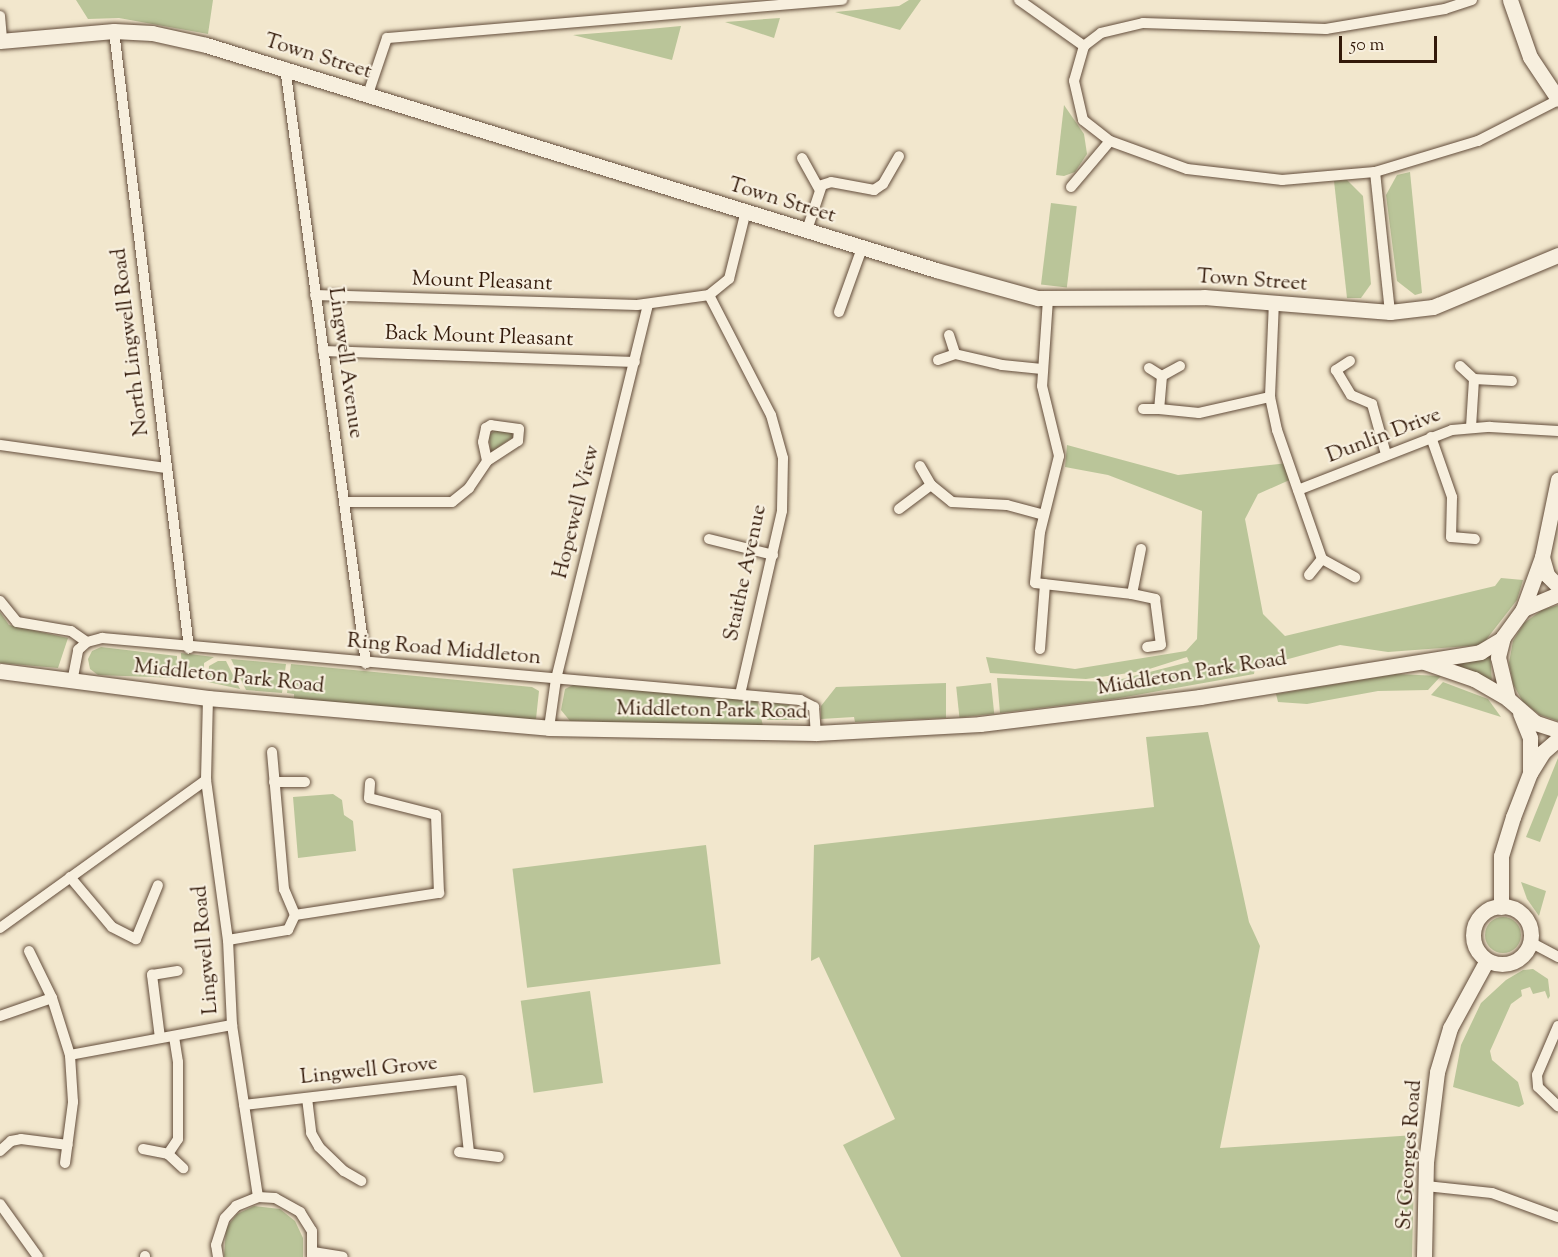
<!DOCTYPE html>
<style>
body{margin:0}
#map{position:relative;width:1558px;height:1257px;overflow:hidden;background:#f2e7cd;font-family:"Sorts Mill Goudy",serif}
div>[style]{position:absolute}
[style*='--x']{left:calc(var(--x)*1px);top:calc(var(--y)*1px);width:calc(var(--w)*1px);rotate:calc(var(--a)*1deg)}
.green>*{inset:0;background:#bac599;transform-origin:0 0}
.round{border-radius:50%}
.roads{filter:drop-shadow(0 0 2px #634d3b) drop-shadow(0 0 2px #634d3b)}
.street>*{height:10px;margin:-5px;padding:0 5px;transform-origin:5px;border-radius:5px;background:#f7efde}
.secondary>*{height:15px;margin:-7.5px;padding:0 7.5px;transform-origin:7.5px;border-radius:7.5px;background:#f7efde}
.secondary>.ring{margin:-7.5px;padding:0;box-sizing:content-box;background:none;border:15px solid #f7efde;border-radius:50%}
span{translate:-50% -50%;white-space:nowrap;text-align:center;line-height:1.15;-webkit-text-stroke:4.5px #f7efde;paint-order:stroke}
.street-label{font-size:21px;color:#331a0a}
.scale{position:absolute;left:1339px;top:36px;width:98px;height:27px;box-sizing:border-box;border:3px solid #331a0a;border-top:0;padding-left:8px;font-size:18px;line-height:21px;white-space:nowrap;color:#331a0a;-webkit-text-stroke:4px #f7efde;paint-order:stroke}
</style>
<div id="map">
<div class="green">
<i style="clip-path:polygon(76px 0,213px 0,208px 34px,119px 18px,88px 19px)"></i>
<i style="clip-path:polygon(909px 0,921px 0,900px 30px,835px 12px,899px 6px)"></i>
<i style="clip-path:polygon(780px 18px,774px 38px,725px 22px)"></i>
<i style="clip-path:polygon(681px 26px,672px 60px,573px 35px,649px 29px)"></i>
<i style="clip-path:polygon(1064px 105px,1084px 134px,1087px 154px,1075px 172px,1064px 176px,1056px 175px)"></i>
<i style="clip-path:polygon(1410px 172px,1422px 293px,1415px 295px,1397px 281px,1386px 195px,1397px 175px)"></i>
<i style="clip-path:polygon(1347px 180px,1363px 196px,1371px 284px,1361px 298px,1347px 298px,1334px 181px)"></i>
<i style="left:1051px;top:203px;width:26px;height:82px;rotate:7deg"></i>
<i style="clip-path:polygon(496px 430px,511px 432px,513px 437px,491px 452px,489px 435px)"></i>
<i style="clip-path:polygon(1067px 445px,1178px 475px,1288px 463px,1294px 478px,1258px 494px,1245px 519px,1263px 614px,1285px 636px,1495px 586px,1501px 578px,1523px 580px,1517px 600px,1482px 645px,1388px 652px,1340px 645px,1255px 668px,1254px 674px,1114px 699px,1000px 713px,997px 678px,1110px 682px,1189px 662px,1187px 657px,1143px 671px,1086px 679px,990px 673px,986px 657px,1075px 669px,1186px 651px,1197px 639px,1202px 511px,1108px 475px,1065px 467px)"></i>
<i style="clip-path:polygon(1558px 605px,1558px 721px,1540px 715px,1523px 702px,1513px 684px,1509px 663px,1513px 641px,1524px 623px,1542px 610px)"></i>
<i style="clip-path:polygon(0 612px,9px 625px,68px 638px,58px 668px,0 663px)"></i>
<i style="clip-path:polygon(101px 647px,177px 656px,177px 678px,98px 675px,90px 669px,88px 659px,92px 651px)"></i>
<i style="clip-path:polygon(1490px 652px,1492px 682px,1444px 660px)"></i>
<i style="clip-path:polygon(181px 653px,214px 657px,204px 663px,204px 677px,182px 678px)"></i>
<i style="clip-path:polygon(231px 659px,286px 664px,282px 693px,246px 690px)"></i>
<i style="clip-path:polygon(218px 661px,226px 661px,240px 689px,208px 682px,209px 666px)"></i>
<i style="clip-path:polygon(291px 664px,532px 687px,539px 691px,536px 719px,530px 721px,294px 700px,294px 694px,287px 693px)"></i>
<i style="clip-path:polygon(1396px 674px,1441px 676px,1428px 690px,1378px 691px,1307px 704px,1278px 702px,1276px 694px)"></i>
<i style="clip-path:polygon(1443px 682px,1488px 699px,1501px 717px,1431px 695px)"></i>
<i style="clip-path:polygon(946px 683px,946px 718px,855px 722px,854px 717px,821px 719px,821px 706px,836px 687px)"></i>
<i style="left:991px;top:683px;width:31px;height:35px;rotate:84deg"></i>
<i style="clip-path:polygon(573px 685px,757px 700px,763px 726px,570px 721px,561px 710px,565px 689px)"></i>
<i style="clip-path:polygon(762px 701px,789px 705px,799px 720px,767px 720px)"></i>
<i style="clip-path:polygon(1208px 732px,1249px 922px,1260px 946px,1220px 1148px,1415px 1135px,1412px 1257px,901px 1257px,843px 1145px,895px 1119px,819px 957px,811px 961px,814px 845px,1154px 807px,1146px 737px)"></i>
<i style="clip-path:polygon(1558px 758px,1558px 795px,1540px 842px,1526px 837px)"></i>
<i style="clip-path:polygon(333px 794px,342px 800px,344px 815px,353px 821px,356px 851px,298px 858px,293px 797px)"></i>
<i style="left:706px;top:845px;width:120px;height:195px;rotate:83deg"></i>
<i style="clip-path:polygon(1521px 882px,1546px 891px,1539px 916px,1527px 899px)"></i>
<i class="round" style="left:1485px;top:917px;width:36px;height:36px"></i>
<i style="clip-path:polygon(1533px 969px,1548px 979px,1550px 996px,1548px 999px,1545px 991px,1533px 994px,1530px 987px,1521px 990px,1522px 996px,1511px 1004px,1490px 1051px,1492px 1060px,1518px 1082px,1524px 1104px,1519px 1107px,1453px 1087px,1461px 1045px,1481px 1003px,1506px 980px,1523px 970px)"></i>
<i style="left:590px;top:991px;width:93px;height:70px;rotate:82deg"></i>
<i style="clip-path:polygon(254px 1206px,280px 1209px,295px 1221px,303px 1238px,303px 1257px,224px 1257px,226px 1228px,237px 1214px)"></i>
</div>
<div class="roads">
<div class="street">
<i style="--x:1019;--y:0;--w:80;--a:35.3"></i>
<i style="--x:1472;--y:0;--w:28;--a:162"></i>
<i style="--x:1445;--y:9;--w:121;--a:170.5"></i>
<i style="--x:1326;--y:29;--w:183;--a:-178.1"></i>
<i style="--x:1143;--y:23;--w:43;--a:166.6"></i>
<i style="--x:1101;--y:33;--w:21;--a:143"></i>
<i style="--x:1084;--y:46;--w:36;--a:106"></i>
<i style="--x:1074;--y:81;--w:40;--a:77"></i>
<i style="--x:1083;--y:120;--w:34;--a:38"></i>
<i style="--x:1110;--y:141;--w:82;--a:20"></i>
<i style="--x:1187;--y:169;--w:96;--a:6.6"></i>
<i style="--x:1282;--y:180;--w:93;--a:-4.9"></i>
<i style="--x:1375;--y:172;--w:108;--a:-16.8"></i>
<i style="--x:1478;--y:141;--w:90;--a:-27.1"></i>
<i style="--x:0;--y:16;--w:24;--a:85"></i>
<i style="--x:114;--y:31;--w:622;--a:83.07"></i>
<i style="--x:285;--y:67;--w:602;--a:82.27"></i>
<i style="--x:368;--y:94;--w:59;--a:-71.3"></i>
<i style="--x:387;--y:38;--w:457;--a:-4.8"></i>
<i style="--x:802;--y:158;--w:35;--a:61"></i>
<i style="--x:1375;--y:172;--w:141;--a:83.9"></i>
<i style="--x:1071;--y:187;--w:60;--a:-49.7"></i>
<i style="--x:807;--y:230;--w:47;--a:-71.6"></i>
<i style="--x:822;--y:185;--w:9;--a:-18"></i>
<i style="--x:831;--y:182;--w:44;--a:10.5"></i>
<i style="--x:874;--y:190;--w:11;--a:-34"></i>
<i style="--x:883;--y:184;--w:32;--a:-60"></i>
<i style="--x:315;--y:295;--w:322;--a:1.8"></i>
<i style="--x:637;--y:305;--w:73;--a:-7.9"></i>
<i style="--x:709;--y:295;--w:26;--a:-39"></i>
<i style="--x:729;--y:279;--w:70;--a:-76"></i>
<i style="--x:709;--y:295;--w:135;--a:62.7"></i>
<i style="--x:771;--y:415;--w:45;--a:74.4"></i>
<i style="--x:783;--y:458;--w:53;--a:91.1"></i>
<i style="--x:782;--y:511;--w:188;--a:102.9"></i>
<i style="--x:1048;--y:299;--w:87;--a:93.9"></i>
<i style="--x:1042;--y:386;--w:72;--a:76.3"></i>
<i style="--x:1059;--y:456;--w:78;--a:104"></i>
<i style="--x:1040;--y:532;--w:51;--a:95.6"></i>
<i style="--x:1035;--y:583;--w:98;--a:6.5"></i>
<i style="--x:1132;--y:594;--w:46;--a:-78.7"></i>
<i style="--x:1274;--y:301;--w:96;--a:92.4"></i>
<i style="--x:1270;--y:397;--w:34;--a:78"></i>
<i style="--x:1277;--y:430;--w:137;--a:70.8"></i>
<i style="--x:1322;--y:559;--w:38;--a:29"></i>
<i style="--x:839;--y:312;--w:68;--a:-70.2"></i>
<i style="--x:949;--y:335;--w:20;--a:72"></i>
<i style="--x:323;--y:351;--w:312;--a:2"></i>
<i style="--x:938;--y:360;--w:18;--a:-19"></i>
<i style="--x:955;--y:354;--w:48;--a:13.2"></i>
<i style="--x:1002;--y:365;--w:40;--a:5.7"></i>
<i style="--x:1350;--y:361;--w:17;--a:147"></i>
<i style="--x:1336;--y:370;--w:29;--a:59"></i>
<i style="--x:1351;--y:395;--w:23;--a:23"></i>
<i style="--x:1372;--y:404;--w:52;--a:74.4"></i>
<i style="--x:1180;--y:366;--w:21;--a:151"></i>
<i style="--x:1162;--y:376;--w:33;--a:95"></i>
<i style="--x:1159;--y:409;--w:40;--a:5.7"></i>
<i style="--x:1199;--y:413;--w:73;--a:-12.7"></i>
<i style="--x:1460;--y:366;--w:19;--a:43"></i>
<i style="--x:1149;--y:368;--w:15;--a:32"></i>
<i style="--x:1143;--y:409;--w:16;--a:0"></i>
<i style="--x:1471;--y:427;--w:48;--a:-86.4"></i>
<i style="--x:1474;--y:379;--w:38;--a:3"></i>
<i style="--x:1431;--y:437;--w:64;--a:70.7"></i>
<i style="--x:1452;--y:497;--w:40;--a:91.4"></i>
<i style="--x:1451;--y:537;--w:24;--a:5"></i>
<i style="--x:0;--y:445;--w:168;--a:7.9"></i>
<i style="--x:920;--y:466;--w:22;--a:60"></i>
<i style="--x:1298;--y:490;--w:165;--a:-21.3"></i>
<i style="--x:1452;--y:430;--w:38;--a:-5"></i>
<i style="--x:1490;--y:427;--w:68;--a:3.4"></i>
<i style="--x:346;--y:502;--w:106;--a:0"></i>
<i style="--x:452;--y:502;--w:22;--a:-39"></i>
<i style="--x:469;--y:488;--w:32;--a:-56"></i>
<i style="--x:487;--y:461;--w:37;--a:-33"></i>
<i style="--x:518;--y:441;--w:12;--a:-85"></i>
<i style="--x:519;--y:429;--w:28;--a:-172"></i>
<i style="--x:491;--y:425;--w:6;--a:149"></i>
<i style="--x:486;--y:428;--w:14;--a:102"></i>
<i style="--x:483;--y:442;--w:19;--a:78"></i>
<i style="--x:899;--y:509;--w:40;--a:-37"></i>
<i style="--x:931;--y:485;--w:27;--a:39"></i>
<i style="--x:952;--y:502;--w:55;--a:3.1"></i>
<i style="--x:1007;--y:505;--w:38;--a:15"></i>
<i style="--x:709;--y:539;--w:66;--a:14"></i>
<i style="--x:1309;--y:575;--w:21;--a:-51"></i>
<i style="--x:1132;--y:594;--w:24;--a:12"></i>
<i style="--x:1155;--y:599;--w:46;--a:82.6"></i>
<i style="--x:1161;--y:645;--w:14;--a:172"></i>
<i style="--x:0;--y:601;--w:27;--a:51"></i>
<i style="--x:17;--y:622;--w:55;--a:9.5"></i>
<i style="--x:71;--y:631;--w:19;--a:35"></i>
<i style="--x:1040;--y:649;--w:65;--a:-85.6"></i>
<i style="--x:72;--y:682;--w:33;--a:-79"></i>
<i style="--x:78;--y:650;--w:12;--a:-42"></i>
<i style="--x:87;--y:642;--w:16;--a:-15"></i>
<i style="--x:102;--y:638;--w:701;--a:5.08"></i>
<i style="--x:800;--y:700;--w:16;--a:27"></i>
<i style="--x:814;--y:707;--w:26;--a:86"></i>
<i style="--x:208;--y:698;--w:82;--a:91.4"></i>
<i style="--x:206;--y:780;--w:162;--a:82.2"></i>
<i style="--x:228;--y:940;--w:85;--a:87.3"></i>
<i style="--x:232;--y:1025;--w:174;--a:81.4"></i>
<i style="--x:549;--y:728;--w:49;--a:-81.9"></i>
<i style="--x:556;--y:679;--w:385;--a:-76.2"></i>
<i style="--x:272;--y:752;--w:138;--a:85"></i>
<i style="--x:284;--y:889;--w:28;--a:67"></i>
<i style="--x:274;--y:782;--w:31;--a:0"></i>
<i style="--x:70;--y:877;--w:65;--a:50"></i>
<i style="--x:112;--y:927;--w:27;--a:27"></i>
<i style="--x:136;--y:939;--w:58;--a:-67.8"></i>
<i style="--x:0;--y:928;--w:254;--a:-35.7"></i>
<i style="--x:228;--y:940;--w:61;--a:-9.5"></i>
<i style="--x:288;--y:930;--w:17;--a:-65"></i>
<i style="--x:295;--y:915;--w:146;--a:-8.7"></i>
<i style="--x:439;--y:893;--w:78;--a:-92.2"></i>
<i style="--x:436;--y:815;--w:69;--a:-165.8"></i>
<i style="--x:369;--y:798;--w:15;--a:-86"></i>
<i style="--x:1530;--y:942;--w:32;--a:28"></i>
<i style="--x:29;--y:951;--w:52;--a:63.9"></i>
<i style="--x:52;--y:998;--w:60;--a:72.5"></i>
<i style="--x:0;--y:1016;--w:55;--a:-19.1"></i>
<i style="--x:1558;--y:1026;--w:53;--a:113.2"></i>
<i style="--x:1537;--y:1075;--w:12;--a:85"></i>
<i style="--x:1538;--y:1087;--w:28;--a:44"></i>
<i style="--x:160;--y:1038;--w:64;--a:-97.2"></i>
<i style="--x:152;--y:975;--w:26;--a:-9"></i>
<i style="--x:307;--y:1098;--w:35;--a:83"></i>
<i style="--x:311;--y:1133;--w:16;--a:60"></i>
<i style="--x:319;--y:1147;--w:35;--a:44"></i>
<i style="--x:344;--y:1171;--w:20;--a:30"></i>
<i style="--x:244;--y:1105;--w:218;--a:-6.6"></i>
<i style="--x:461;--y:1080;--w:72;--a:83.7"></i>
<i style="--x:143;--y:1149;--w:25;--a:11"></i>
<i style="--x:168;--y:1154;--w:21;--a:43"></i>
<i style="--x:0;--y:1151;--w:15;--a:-42"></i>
<i style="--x:11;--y:1141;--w:10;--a:-11"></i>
<i style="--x:21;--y:1139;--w:47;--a:7.3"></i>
<i style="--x:459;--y:1152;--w:40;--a:7.1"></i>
<i style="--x:168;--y:1154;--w:18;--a:-56"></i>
<i style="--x:178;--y:1139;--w:77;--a:-90"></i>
<i style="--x:178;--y:1062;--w:25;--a:-99"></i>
<i style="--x:65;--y:1163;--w:62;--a:-82.5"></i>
<i style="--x:73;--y:1102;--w:47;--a:-93.7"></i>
<i style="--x:70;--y:1055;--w:165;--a:-10.5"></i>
<i style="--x:1426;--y:1186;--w:66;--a:6.1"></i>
<i style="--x:1492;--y:1193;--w:70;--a:20"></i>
<i style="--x:0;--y:1204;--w:65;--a:54.4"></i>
<i style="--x:313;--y:1252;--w:30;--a:9"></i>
<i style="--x:145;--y:1257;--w:1;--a:-90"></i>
<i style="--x:218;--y:1257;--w:12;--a:-99"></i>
<i style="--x:216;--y:1245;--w:28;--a:-72"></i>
<i style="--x:225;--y:1218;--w:16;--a:-47"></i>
<i style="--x:236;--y:1206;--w:24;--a:-22"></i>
<i style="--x:258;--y:1197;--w:17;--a:3"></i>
<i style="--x:275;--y:1198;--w:29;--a:29"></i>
<i style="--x:300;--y:1212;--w:22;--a:58"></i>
<i style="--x:312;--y:1231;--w:26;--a:90"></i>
</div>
<div class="secondary">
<i style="--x:1510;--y:0;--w:60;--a:70.7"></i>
<i style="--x:1530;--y:57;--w:50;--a:56.3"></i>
<i style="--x:0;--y:41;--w:114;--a:-5"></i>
<i style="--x:114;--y:31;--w:38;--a:3"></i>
<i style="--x:152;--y:33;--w:55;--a:12.5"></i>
<i style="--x:206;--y:45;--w:764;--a:17.13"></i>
<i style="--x:936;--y:270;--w:106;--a:15.4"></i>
<i style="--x:1038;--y:298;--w:166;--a:-0.3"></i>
<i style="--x:1204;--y:297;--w:187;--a:4.6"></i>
<i style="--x:1390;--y:312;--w:43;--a:-6.6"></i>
<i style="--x:1433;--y:307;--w:135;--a:-22.6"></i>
<i style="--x:1542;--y:557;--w:19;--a:74"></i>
<i style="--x:1547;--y:575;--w:16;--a:45"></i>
<i style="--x:1523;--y:609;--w:55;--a:-69.9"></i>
<i style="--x:1542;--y:557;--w:79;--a:-78.3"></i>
<i style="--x:1424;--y:662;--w:53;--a:18.8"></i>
<i style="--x:1474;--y:679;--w:39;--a:30"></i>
<i style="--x:1508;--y:699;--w:37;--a:41"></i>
<i style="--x:1536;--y:723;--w:23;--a:18"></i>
<i style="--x:0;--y:671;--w:210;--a:7.4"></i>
<i style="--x:208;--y:698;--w:342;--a:5"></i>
<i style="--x:549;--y:728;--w:267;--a:1.1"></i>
<i style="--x:816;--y:733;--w:164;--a:-3.1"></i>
<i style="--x:980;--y:724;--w:222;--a:-7"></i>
<i style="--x:1200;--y:697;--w:284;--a:-9.1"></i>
<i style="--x:1480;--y:652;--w:26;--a:-31"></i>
<i style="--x:1508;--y:699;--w:43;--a:-103.4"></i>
<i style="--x:1498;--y:657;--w:21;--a:-76"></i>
<i style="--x:1503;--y:637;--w:34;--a:-54"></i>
<i style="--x:1523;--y:609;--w:38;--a:-23"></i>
<i style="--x:1520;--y:713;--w:27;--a:68"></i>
<i style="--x:1530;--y:738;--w:35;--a:90"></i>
<i class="ring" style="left:1473px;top:906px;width:43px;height:43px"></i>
<i style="--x:1501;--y:907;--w:51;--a:-90"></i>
<i style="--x:1501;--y:856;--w:41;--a:-72.9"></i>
<i style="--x:1513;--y:817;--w:47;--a:-68.9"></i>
<i style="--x:1530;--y:773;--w:25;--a:-58"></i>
<i style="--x:1543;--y:752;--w:20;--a:-41"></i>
<i style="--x:1424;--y:1257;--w:95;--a:-88.8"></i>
<i style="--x:1426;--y:1162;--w:91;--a:-83"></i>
<i style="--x:1437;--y:1072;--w:46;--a:-73.5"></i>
<i style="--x:1450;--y:1028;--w:77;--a:-61.4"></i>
</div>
</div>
<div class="street-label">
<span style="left:318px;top:57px;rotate:17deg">Town Street</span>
<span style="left:782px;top:201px;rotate:17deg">Town Street</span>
<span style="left:1252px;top:281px;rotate:4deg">Town Street</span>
<span style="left:482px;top:282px;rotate:2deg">Mount Pleasant</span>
<span style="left:479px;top:337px;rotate:2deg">Back Mount Pleasant</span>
<span style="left:131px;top:342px;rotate:-97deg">North Lingwell Road</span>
<span style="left:345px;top:363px;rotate:82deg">Lingwell Avenue</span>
<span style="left:1384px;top:436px;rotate:-21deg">Dunlin Drive</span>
<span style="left:577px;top:512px;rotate:-76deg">Hopewell View</span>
<span style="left:746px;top:573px;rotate:-78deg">Staithe Avenue</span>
<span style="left:444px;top:650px;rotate:5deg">Ring Road Middleton</span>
<span style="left:1192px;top:674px;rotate:-9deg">Middleton Park Road</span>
<span style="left:229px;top:677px;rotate:6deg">Middleton Park Road</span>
<span style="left:712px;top:711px;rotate:1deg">Middleton Park Road</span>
<span style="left:206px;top:950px;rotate:-95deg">Lingwell Road</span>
<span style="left:369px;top:1071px;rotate:-6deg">Lingwell Grove</span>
<span style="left:1410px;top:1155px;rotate:-86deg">St Georges Road</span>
</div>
<div class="scale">50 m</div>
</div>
